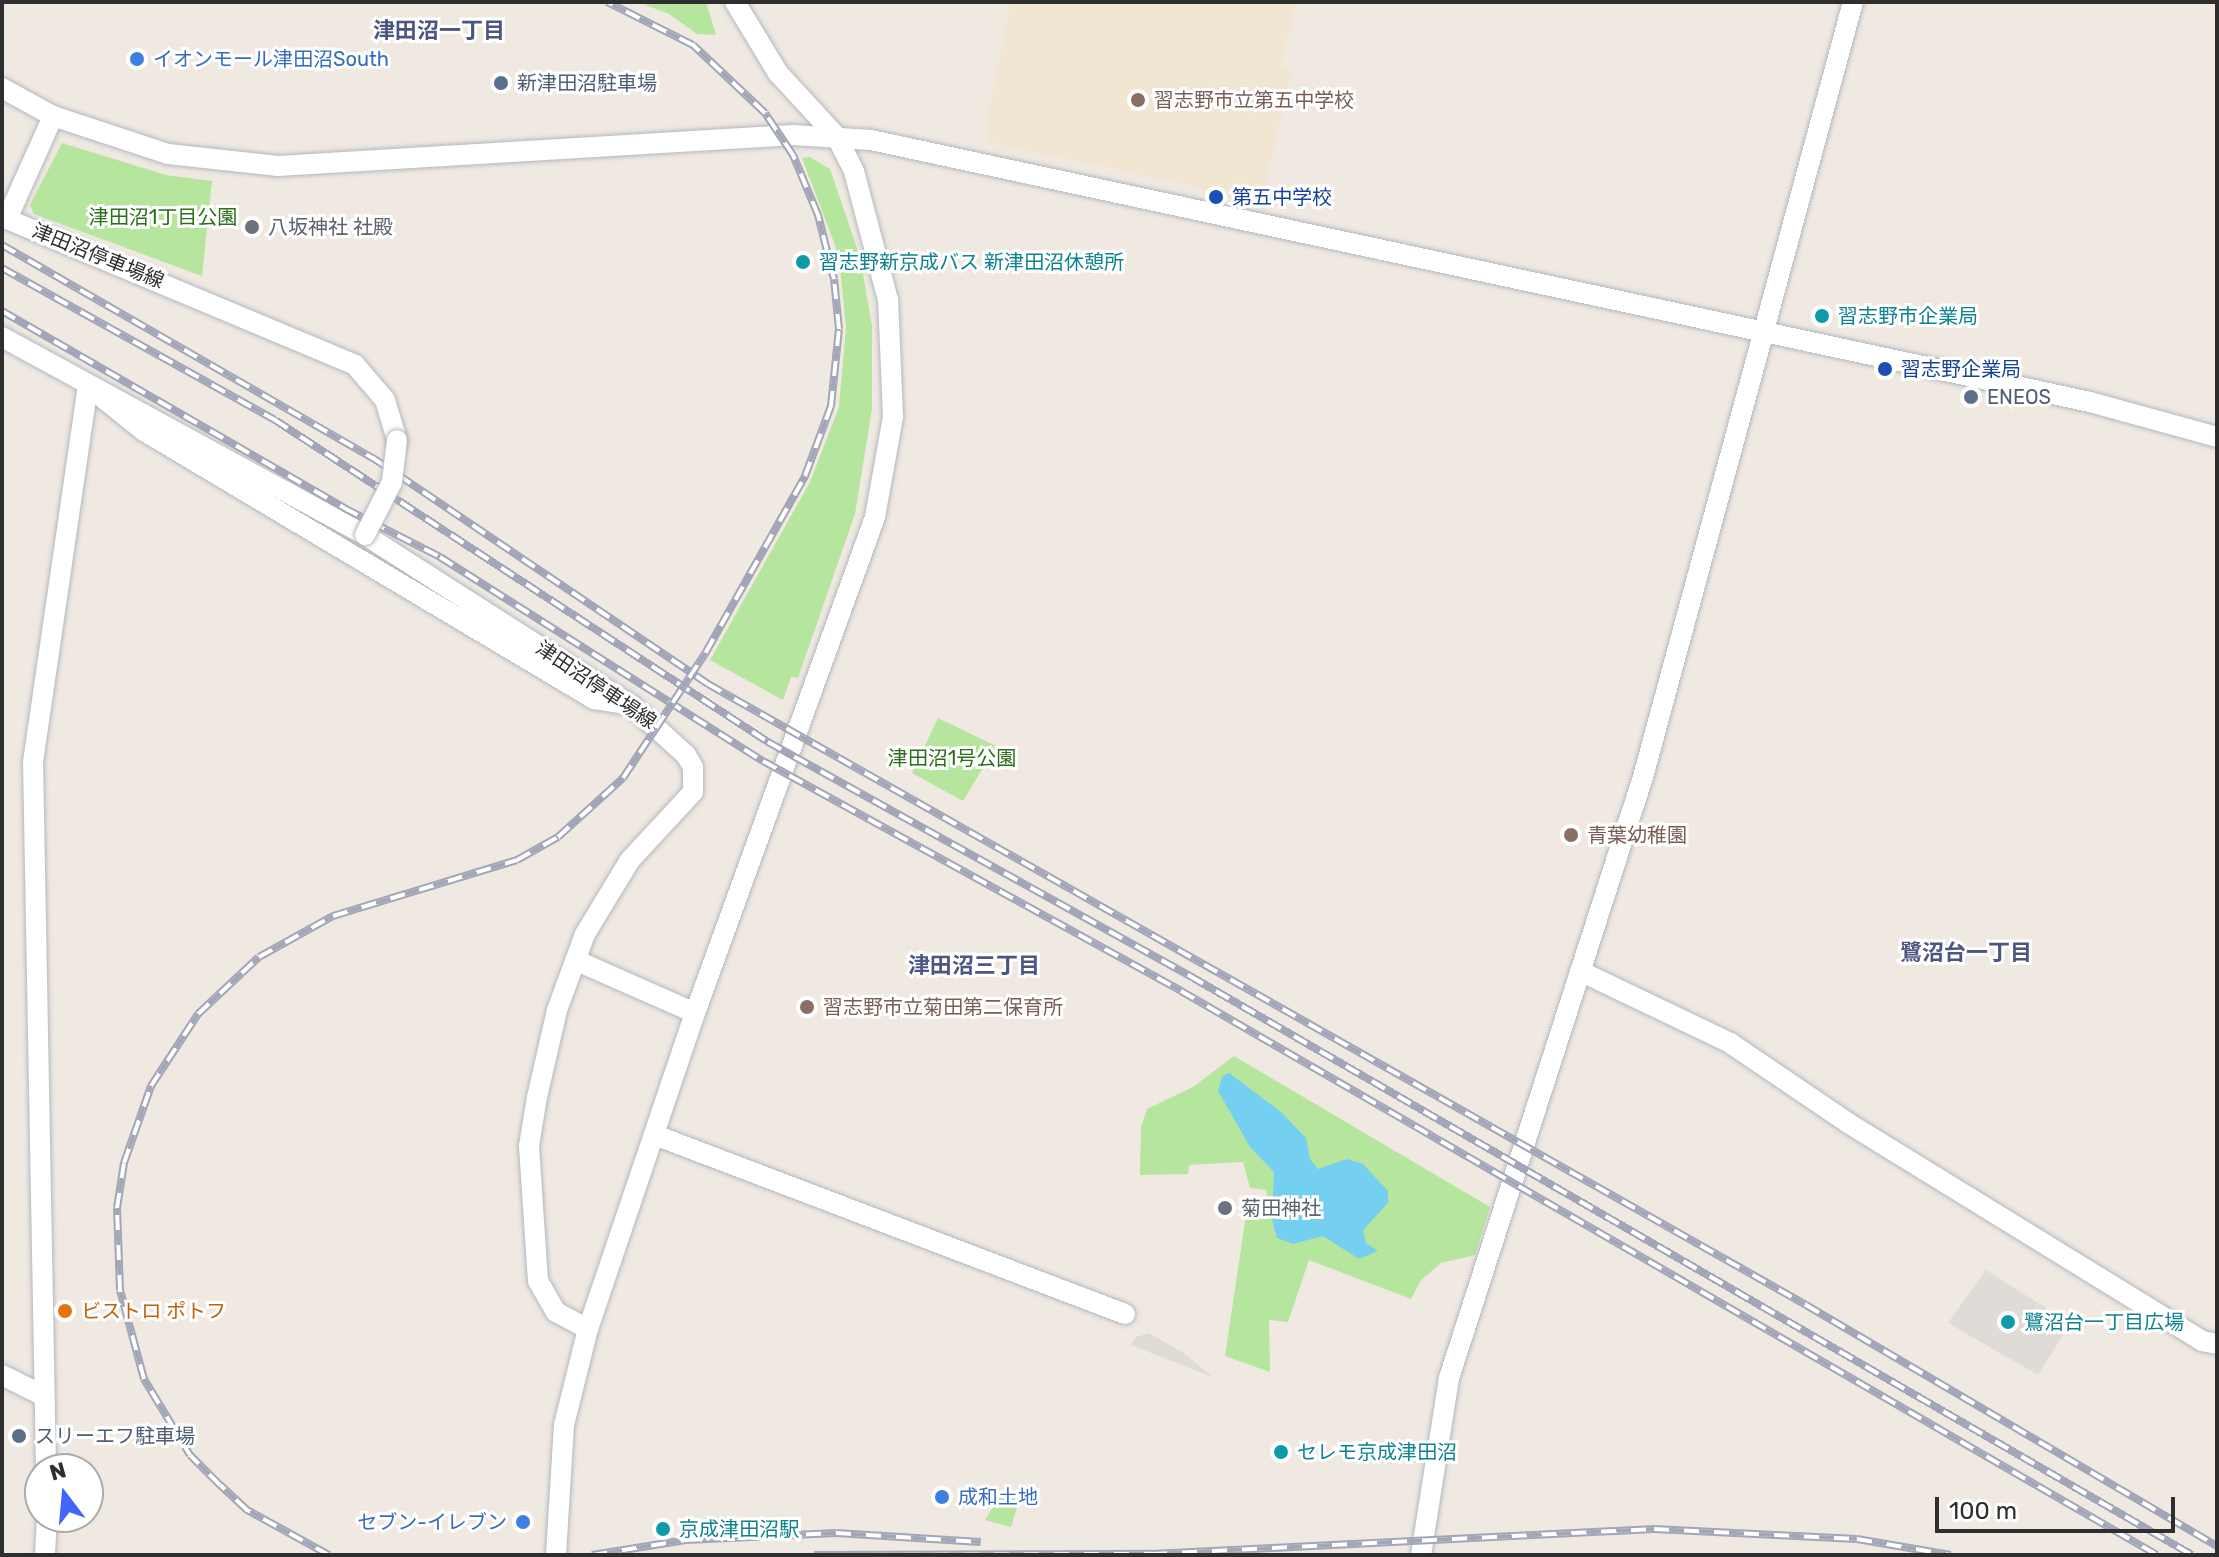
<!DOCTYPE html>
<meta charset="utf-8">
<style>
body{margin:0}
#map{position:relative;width:2219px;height:1557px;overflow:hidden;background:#efe9e1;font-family:Rubik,"Noto Sans JP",sans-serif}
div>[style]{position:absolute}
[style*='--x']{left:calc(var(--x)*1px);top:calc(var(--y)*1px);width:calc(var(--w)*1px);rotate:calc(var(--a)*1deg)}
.education>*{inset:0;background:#f0e6d1}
.green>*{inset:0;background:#b6e59e}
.plaza>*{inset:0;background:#dfdcd8}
.water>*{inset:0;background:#75cff0}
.roads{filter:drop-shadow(0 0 2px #b4b7c1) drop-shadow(0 0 2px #b4b7c1)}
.secondary>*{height:20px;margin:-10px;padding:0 10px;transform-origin:10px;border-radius:10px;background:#fff}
.rail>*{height:8px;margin-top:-4px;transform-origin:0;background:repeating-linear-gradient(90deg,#fff 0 15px,#a3a6b8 0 30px);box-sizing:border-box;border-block:2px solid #a3a6b8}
.bridges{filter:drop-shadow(0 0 2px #b4b7c1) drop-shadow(0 0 2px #b4b7c1)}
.secondary-bridge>*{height:20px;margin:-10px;padding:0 10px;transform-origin:10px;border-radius:10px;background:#fff}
.dots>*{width:22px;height:22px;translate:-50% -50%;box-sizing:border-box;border:4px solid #fff;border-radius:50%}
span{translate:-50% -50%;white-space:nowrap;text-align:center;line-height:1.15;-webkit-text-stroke:6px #fff;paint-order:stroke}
.shop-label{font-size:20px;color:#366cbe}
.left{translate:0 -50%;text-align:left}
.right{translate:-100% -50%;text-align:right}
.service-label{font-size:20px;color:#4e5e75}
.education-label{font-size:20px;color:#785e54}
.transit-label{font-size:20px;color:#164399}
.park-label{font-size:20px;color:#2c6e1b}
.worship-label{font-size:20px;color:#5b616d}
.street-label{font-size:20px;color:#2e2e2e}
.culture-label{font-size:20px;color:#0d838f}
.food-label{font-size:20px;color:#c56008}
.neighbourhood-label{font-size:22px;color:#4d5680;font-weight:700}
.frame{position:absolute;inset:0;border:4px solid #2e2e2e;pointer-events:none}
.north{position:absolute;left:24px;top:1453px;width:80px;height:80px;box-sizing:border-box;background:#fff;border:2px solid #ababab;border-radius:50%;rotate:344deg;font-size:22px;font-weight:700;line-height:32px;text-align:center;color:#2e2e2e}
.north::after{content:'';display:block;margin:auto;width:28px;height:36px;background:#4264fb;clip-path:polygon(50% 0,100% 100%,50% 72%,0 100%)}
.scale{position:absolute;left:1935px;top:1497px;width:240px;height:36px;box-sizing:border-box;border:4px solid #2e2e2e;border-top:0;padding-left:10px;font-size:24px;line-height:28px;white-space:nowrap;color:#2e2e2e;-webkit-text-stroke:6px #fff;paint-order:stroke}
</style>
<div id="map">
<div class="education">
<i style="clip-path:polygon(1011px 2px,1297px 2px,1280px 66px,1292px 69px,1262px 201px,991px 143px,985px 131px)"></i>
</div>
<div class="green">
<i style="clip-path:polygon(638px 2px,706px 2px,716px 35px,697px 34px,669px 14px)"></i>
<i style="clip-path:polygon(62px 143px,166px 175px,212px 181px,202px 276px,34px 214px,30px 205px)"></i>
<i style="clip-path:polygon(810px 157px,830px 169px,860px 257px,872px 326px,872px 409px,855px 514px,798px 678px,791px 677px,783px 700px,710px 660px,810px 482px,839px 407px,846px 328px,841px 277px,835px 245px,802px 158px)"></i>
<i style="clip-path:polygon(938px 718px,996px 746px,963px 801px,912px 773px)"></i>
<i style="clip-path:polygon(1234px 1056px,1490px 1207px,1475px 1255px,1441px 1263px,1421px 1280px,1411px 1299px,1309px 1260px,1288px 1322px,1269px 1320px,1270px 1372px,1225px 1356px,1246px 1215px,1265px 1216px,1267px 1190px,1250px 1188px,1243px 1162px,1189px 1165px,1188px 1174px,1140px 1175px,1141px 1127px,1147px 1109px,1193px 1087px)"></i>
<i style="clip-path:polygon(1002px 1493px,1019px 1500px,1011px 1527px,985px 1520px)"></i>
</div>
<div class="plaza">
<i style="clip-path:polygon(1986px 1270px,2066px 1321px,2068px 1327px,2038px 1375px,1948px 1323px)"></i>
<i style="clip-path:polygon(1149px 1333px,1185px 1354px,1214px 1378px,1131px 1345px,1136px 1337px)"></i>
</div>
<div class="water">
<i style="clip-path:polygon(1229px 1073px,1281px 1112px,1306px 1138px,1310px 1159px,1318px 1169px,1347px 1159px,1363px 1164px,1388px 1191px,1388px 1203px,1363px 1230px,1366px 1243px,1378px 1251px,1359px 1259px,1323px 1236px,1293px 1244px,1277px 1238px,1272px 1220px,1274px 1172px,1250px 1147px,1218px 1091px,1222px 1077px)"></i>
</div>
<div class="roads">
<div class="secondary">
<i style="--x:2;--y:88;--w:58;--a:28.8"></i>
<i style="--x:53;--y:116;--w:121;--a:18.3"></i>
<i style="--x:168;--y:154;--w:111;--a:6.2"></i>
<i style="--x:278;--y:166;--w:516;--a:-3.44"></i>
<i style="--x:793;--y:135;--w:78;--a:3.7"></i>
<i style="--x:871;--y:140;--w:1247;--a:12.13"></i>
<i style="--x:2090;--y:402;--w:132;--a:15.4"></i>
<i style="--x:2;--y:217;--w:383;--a:22.7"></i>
<i style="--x:355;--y:365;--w:46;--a:49.4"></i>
<i style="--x:385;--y:400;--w:42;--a:73.3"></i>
<i style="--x:7;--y:219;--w:113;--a:-65.9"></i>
<i style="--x:2;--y:337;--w:413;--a:28.6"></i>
<i style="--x:365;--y:535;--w:316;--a:32.6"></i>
<i style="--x:631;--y:705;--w:74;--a:42.3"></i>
<i style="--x:686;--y:755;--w:14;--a:60"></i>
<i style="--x:693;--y:767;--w:25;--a:90"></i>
<i style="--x:693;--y:792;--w:93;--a:132.8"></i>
<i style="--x:630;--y:860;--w:87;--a:121.3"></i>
<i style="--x:585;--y:934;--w:81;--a:110.2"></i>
<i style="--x:557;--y:1010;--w:89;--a:102.9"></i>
<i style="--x:537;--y:1097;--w:50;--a:99.3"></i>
<i style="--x:529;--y:1146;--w:135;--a:86.2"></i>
<i style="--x:538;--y:1281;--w:36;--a:60"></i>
<i style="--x:556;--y:1312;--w:36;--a:28"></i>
<i style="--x:575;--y:960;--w:131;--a:23.8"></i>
<i style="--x:1580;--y:971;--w:166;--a:25.6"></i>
<i style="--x:1730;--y:1043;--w:143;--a:34.1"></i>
<i style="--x:1848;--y:1123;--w:416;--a:31.6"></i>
<i style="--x:2202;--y:1341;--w:15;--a:11"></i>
<i style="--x:655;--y:1135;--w:503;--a:20.85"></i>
<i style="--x:2;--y:1375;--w:47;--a:26.6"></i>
<i style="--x:46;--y:1469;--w:707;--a:-91.05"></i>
<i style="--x:33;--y:762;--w:380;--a:-81.7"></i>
<i style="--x:88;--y:386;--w:72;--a:38.8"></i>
<i style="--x:144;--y:431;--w:524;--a:30.78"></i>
<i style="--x:594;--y:699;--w:37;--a:9"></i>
<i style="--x:45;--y:1555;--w:38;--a:-87"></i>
<i style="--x:556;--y:1555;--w:130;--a:-86.5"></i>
<i style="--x:564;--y:1425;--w:99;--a:-76"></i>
<i style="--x:588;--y:1329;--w:334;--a:-71.3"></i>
<i style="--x:695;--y:1013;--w:528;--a:-70.05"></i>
<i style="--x:875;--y:517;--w:102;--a:-79.8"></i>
<i style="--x:893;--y:417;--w:117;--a:-92.4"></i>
<i style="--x:888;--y:300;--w:133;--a:-104.8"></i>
<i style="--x:854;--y:171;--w:39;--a:-117"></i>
<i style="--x:836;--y:136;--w:86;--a:-132.6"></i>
<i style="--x:778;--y:73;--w:83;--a:-121.2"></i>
<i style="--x:1421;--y:1555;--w:179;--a:-81"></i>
<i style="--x:1449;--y:1378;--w:632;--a:-72.11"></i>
<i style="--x:1643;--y:777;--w:803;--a:-74.84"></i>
</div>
</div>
<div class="rail">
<i style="--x:2;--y:245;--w:428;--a:29.9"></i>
<i style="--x:373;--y:458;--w:404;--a:34"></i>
<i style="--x:708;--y:684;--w:1261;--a:29.49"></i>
<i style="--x:1806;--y:1305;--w:476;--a:30.4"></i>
<i style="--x:2;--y:268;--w:312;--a:29.1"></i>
<i style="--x:275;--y:420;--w:589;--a:33.15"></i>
<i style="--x:768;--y:742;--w:483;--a:29"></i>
<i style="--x:1190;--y:976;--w:1157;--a:30.02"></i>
<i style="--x:2;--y:311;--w:395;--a:29.9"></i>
<i style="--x:344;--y:508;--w:108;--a:27"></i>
<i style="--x:440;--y:557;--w:382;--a:32.3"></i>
<i style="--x:763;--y:761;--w:477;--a:28.8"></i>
<i style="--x:1181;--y:991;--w:1127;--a:30.02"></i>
<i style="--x:329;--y:1555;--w:94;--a:-151.2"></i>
<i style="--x:247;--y:1510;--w:37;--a:-137"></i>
<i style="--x:220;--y:1485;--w:42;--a:-135"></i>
<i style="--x:190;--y:1455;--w:89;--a:-121.2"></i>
<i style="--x:144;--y:1379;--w:92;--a:-105.1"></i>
<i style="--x:120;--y:1290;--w:82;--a:-92.1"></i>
<i style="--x:117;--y:1208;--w:46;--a:-81.2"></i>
<i style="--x:124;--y:1163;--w:82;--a:-70.7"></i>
<i style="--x:151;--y:1086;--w:86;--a:-56.9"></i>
<i style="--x:198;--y:1014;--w:83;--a:-43.1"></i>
<i style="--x:259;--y:957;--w:85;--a:-29"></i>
<i style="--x:333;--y:916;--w:192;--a:-16.9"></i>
<i style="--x:517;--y:860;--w:47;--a:-29.3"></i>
<i style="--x:558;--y:837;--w:88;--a:-42.2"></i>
<i style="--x:623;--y:778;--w:151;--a:-56.6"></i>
<i style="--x:706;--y:652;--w:202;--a:-60.6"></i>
<i style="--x:805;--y:476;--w:75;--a:-69.6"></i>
<i style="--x:831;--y:406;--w:77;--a:-84.1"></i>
<i style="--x:839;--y:329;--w:50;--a:-95.7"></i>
<i style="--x:834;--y:279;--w:66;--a:-104"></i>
<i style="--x:818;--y:215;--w:65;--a:-112.6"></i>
<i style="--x:793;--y:155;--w:50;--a:-123.7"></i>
<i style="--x:765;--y:113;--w:99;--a:-136.6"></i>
<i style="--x:693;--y:45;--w:96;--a:-153.4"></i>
<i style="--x:592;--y:1555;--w:95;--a:-9.1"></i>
<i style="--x:686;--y:1540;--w:150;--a:-2.7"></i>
<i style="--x:836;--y:1533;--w:145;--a:3.6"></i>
<i style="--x:814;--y:1555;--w:338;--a:-0.2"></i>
<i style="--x:1152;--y:1554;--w:503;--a:-2.85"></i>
<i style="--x:1654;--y:1529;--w:203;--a:2.8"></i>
<i style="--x:1857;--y:1539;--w:95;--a:9.7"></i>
</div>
<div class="bridges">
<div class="secondary-bridge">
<i style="--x:365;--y:535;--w:59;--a:-63"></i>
<i style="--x:392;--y:482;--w:42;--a:-83.2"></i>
</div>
</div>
<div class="dots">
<i style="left:137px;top:59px;background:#3f7fe0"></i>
<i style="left:501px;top:83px;background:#5c6f8a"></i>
<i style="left:1138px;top:100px;background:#8d6e63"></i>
<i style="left:1216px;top:197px;background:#1a4fb4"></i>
<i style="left:252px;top:227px;background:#6b7280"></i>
<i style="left:803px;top:262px;background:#0f9aa8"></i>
<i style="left:1822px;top:316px;background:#0f9aa8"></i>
<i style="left:1885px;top:369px;background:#1a4fb4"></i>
<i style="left:1971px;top:397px;background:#5c6f8a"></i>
<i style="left:1571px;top:835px;background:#8d6e63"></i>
<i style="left:807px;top:1007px;background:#8d6e63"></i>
<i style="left:1225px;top:1208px;background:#6b7280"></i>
<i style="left:65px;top:1311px;background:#e8710a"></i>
<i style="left:2008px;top:1322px;background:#0f9aa8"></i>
<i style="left:19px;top:1436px;background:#5c6f8a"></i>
<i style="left:1281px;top:1452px;background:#0f9aa8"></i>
<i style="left:942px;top:1497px;background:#3f7fe0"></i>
<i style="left:523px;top:1522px;background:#3f7fe0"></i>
<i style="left:663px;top:1529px;background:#0f9aa8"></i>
</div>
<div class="shop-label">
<span class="left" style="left:153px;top:59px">イオンモール津田沼South</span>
<span class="left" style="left:958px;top:1497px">成和土地</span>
<span class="right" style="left:507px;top:1522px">セブン-イレブン</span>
</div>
<div class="service-label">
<span class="left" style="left:517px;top:83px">新津田沼駐車場</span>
<span class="left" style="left:1987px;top:397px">ENEOS</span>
<span class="left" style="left:35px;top:1436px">スリーエフ駐車場</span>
</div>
<div class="education-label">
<span class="left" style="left:1154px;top:100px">習志野市立第五中学校</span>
<span class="left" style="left:1587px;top:835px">青葉幼稚園</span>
<span class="left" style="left:823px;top:1007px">習志野市立菊田第二保育所</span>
</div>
<div class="transit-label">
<span class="left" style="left:1232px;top:197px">第五中学校</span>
<span class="left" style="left:1901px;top:369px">習志野企業局</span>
</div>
<div class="park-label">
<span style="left:163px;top:217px">津田沼1丁目公園</span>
<span style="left:952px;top:758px">津田沼1号公園</span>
</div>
<div class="worship-label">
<span class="left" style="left:268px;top:227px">八坂神社 社殿</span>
<span class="left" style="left:1241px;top:1208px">菊田神社</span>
</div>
<div class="street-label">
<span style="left:98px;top:256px;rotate:22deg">津田沼停車場線</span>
<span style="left:596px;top:685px;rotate:34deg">津田沼停車場線</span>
</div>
<div class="culture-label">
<span class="left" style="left:819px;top:262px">習志野新京成バス 新津田沼休憩所</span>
<span class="left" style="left:1838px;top:316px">習志野市企業局</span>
<span class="left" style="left:2024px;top:1322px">鷺沼台一丁目広場</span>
<span class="left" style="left:1297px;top:1452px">セレモ京成津田沼</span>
<span class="left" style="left:679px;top:1529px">京成津田沼駅</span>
</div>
<div class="food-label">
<span class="left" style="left:81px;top:1311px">ビストロ ポトフ</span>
</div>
<div class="neighbourhood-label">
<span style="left:439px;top:31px">津田沼一丁目</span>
<span style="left:1966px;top:953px">鷺沼台一丁目</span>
<span style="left:974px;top:966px">津田沼三丁目</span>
</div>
<div class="frame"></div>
<div class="north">N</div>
<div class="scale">100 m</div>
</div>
